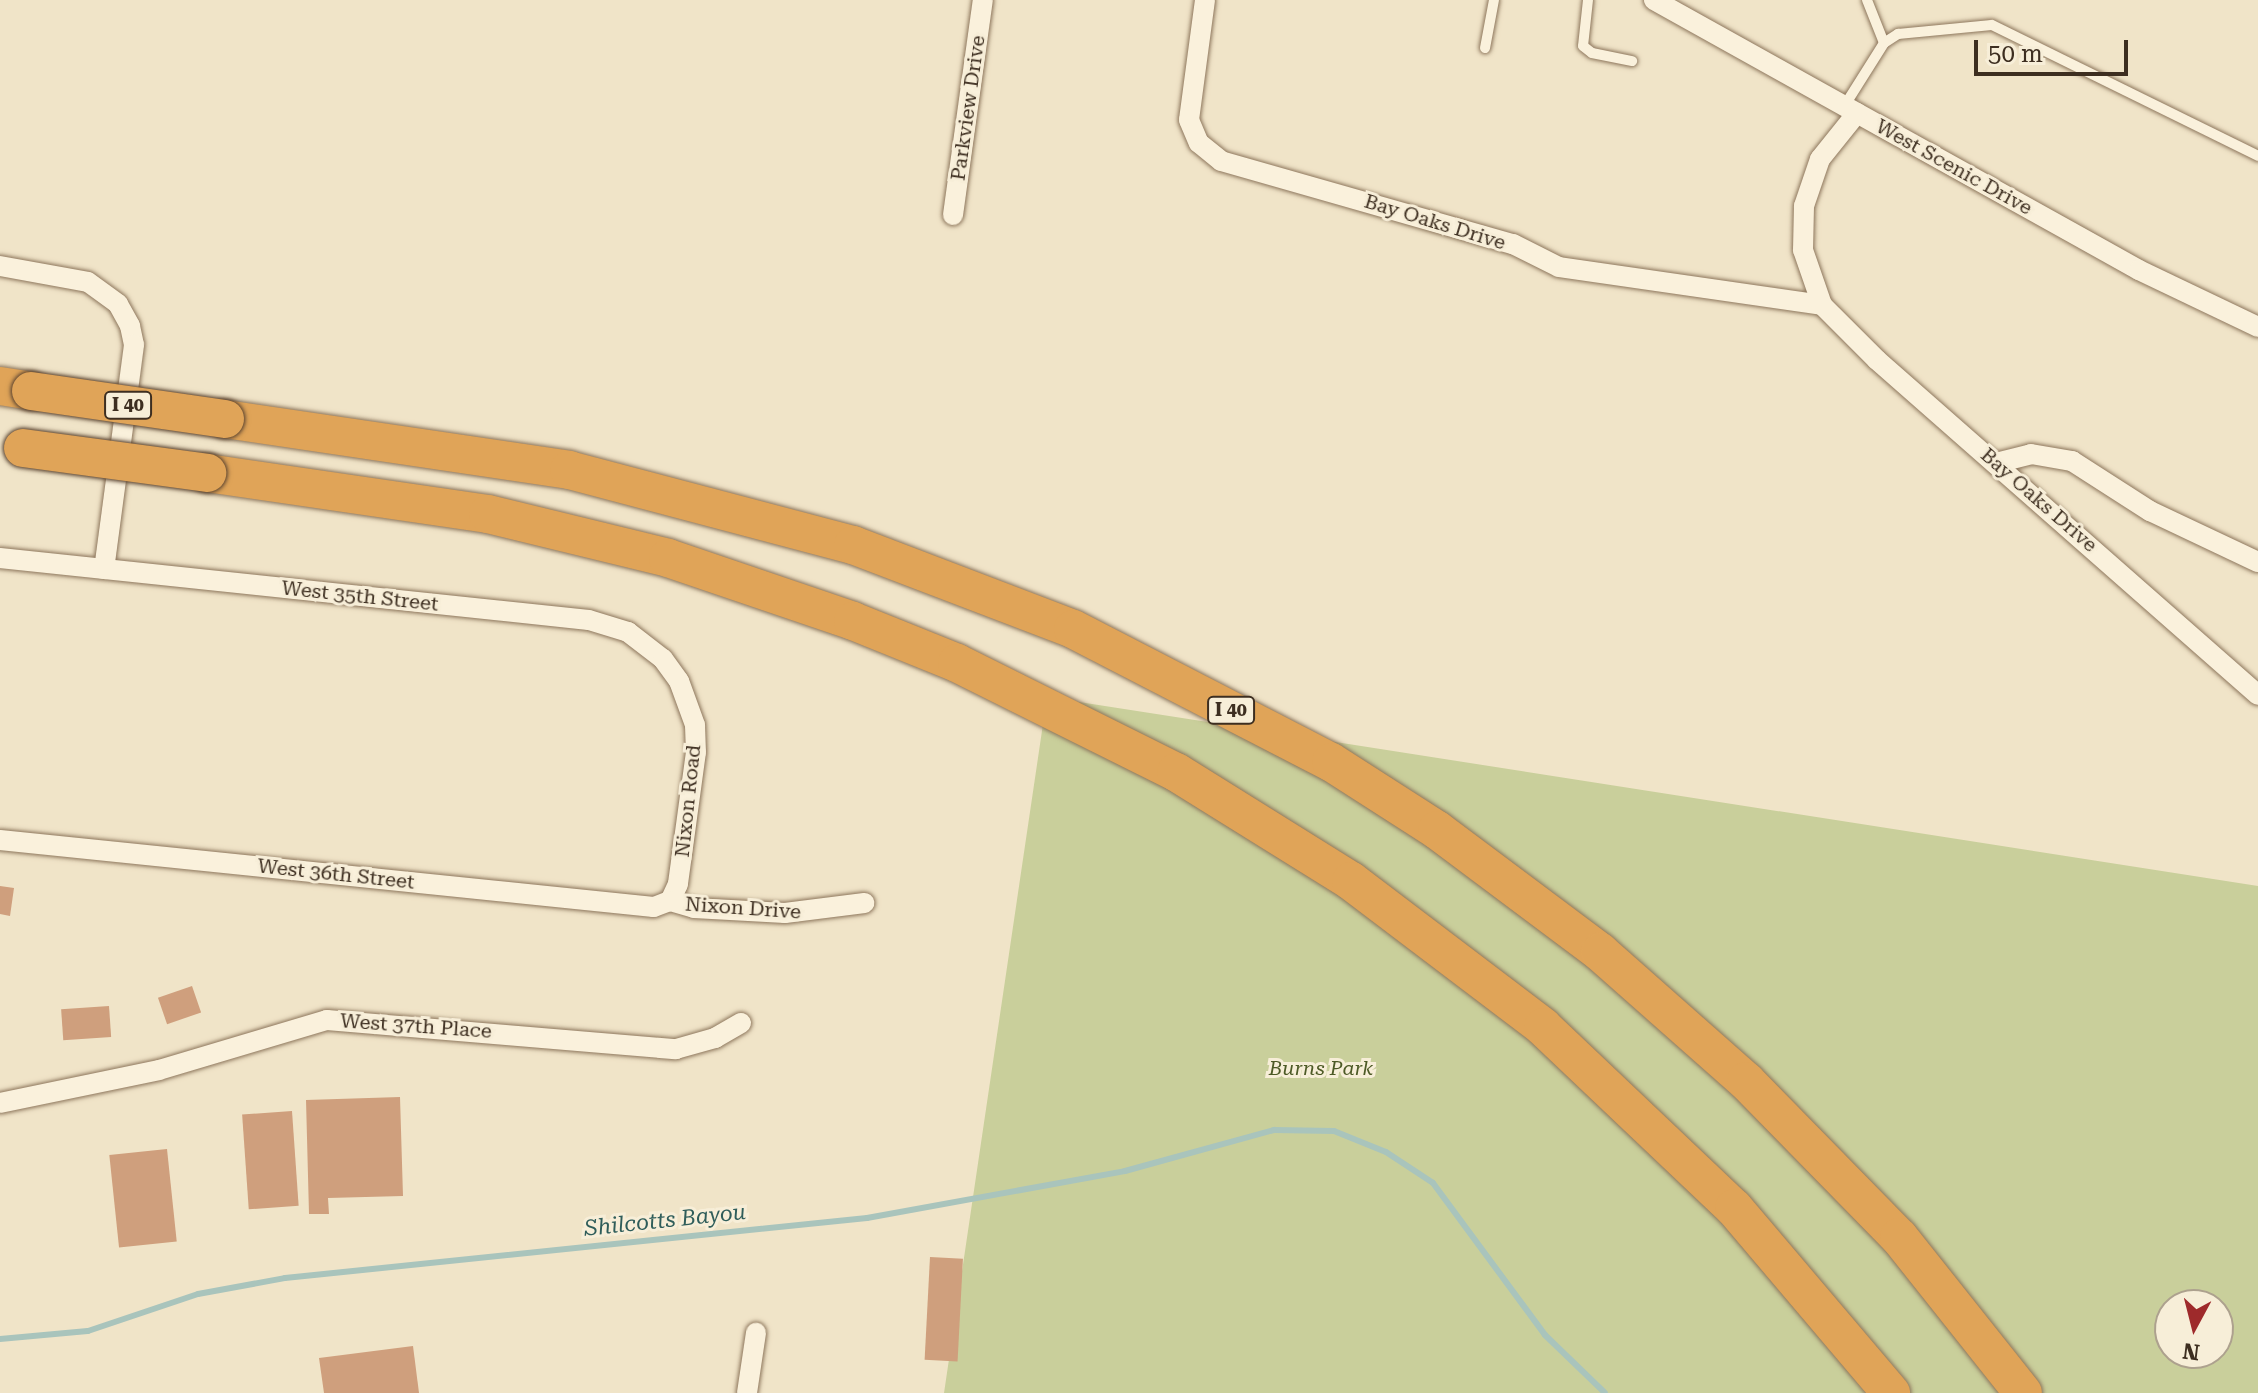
<!DOCTYPE html>
<style>
body{margin:0}
#map{position:relative;width:2258px;height:1393px;overflow:hidden;background:#f0e4c8;font-family:"Roboto Serif",serif}
div>[style]{position:absolute}
[style*='--x']{left:calc(var(--x)*1px);top:calc(var(--y)*1px);width:calc(var(--w)*1px);rotate:calc(var(--a)*1deg)}
.green>*{inset:0;background:#c9cf9b}
.stream>*{height:6px;margin:-3px;padding:0 3px;transform-origin:3px;border-radius:3px;background:#a9c4bc}
.building>*{inset:0;background:#cf9f7d;transform-origin:0 0}
.roads{filter:drop-shadow(0 0 2px #8d765c) drop-shadow(0 0 2px #8d765c)}
.service>*{height:10px;margin:-5px;padding:0 5px;transform-origin:5px;border-radius:5px;background:#faf1dc}
.minor>*{height:20px;margin:-10px;padding:0 10px;transform-origin:10px;border-radius:10px;background:#faf1dc}
.motorway>*{height:38px;margin:-19px;padding:0 19px;transform-origin:19px;border-radius:19px;background:#e0a458}
.bridges{filter:drop-shadow(0 0 2px #5b4430) drop-shadow(0 0 2px #5b4430)}
.motorway-bridge>*{height:38px;margin:-19px;padding:0 19px;transform-origin:19px;border-radius:19px;background:#e0a458}
span{translate:-50% -50%;white-space:nowrap;text-align:center;line-height:1.15;-webkit-text-stroke:6px #f7eed8;paint-order:stroke}
.shield-label span{padding:2px 6px;background:#f7eed8;border:2px solid;border-radius:6px;-webkit-text-stroke-width:0}
.shield-label{font-size:18px;color:#3d2e20;font-weight:700}
.street-label{font-size:20px;color:#3d2e20}
.park-label{font-size:20px;color:#4d5a26;font-style:italic}
.water-label{font-size:22px;color:#2f5d5a;font-style:italic}
.north{position:absolute;left:2154px;top:1289px;width:80px;height:80px;box-sizing:border-box;background:#f7eed8;border:2px solid #ada18e;border-radius:50%;rotate:187deg;font-size:22px;font-weight:700;line-height:32px;text-align:center;color:#3d2e20}
.north::after{content:'';display:block;margin:auto;width:28px;height:36px;background:#9e2a2b;clip-path:polygon(50% 0,100% 100%,50% 72%,0 100%)}
.scale{position:absolute;left:1974px;top:40px;width:154px;height:36px;box-sizing:border-box;border:4px solid #3d2e20;border-top:0;padding-left:10px;font-size:24px;line-height:28px;white-space:nowrap;color:#3d2e20;-webkit-text-stroke:6px #f7eed8;paint-order:stroke}
</style>
<div id="map">
<div class="green">
<i style="clip-path:polygon(evenodd,1047px 697px,2258px 886px,2258px 1393px,944px 1393px,1047px 697px,2170px 1305px,2218px 1305px,2218px 1353px,2170px 1353px,2170px 1305px)"></i>
</div>
<div class="stream">
<i style="--x:0;--y:1339;--w:88;--a:-5.2"></i>
<i style="--x:88;--y:1331;--w:116;--a:-18.6"></i>
<i style="--x:198;--y:1294;--w:88;--a:-10.4"></i>
<i style="--x:285;--y:1278;--w:585;--a:-5.89"></i>
<i style="--x:867;--y:1218;--w:262;--a:-10.3"></i>
<i style="--x:1125;--y:1171;--w:155;--a:-15.4"></i>
<i style="--x:1274;--y:1130;--w:60;--a:1"></i>
<i style="--x:1334;--y:1131;--w:56;--a:22"></i>
<i style="--x:1386;--y:1152;--w:56;--a:33.4"></i>
<i style="--x:1433;--y:1183;--w:189;--a:53.6"></i>
<i style="--x:1545;--y:1335;--w:83;--a:44"></i>
</div>
<div class="building">
<i style="clip-path:polygon(0 886px,14px 888px,10px 916px,0 914px)"></i>
<i style="left:192px;top:986px;width:28px;height:36px;rotate:71deg"></i>
<i style="left:109px;top:1006px;width:31px;height:48px;rotate:86deg"></i>
<i style="clip-path:polygon(400px 1097px,403px 1196px,328px 1198px,329px 1214px,309px 1214px,306px 1100px)"></i>
<i style="left:292px;top:1111px;width:95px;height:50px;rotate:86deg"></i>
<i style="left:167px;top:1149px;width:93px;height:58px;rotate:84deg"></i>
<i style="left:930px;top:1257px;width:33px;height:103px;rotate:3deg"></i>
<i style="clip-path:polygon(413px 1346px,419px 1393px,324px 1393px,319px 1358px)"></i>
</div>
<div class="roads">
<div class="service">
<i style="--x:1588;--y:0;--w:46;--a:96.2"></i>
<i style="--x:1583;--y:46;--w:11;--a:38"></i>
<i style="--x:1592;--y:53;--w:41;--a:11.3"></i>
<i style="--x:1867;--y:0;--w:46;--a:68.4"></i>
<i style="--x:1485;--y:48;--w:49;--a:-79.4"></i>
<i style="--x:1845;--y:105;--w:73;--a:-57.8"></i>
<i style="--x:1884;--y:43;--w:17;--a:-33"></i>
<i style="--x:1898;--y:34;--w:94;--a:-5.5"></i>
<i style="--x:1992;--y:25;--w:297;--a:26.2"></i>
</div>
<div class="minor">
<i style="--x:1205;--y:0;--w:121;--a:97.6"></i>
<i style="--x:1189;--y:120;--w:25;--a:67"></i>
<i style="--x:1199;--y:143;--w:28;--a:39"></i>
<i style="--x:1221;--y:161;--w:304;--a:15.9"></i>
<i style="--x:1513;--y:244;--w:51;--a:26.6"></i>
<i style="--x:1559;--y:267;--w:266;--a:8.2"></i>
<i style="--x:1654;--y:0;--w:555;--a:29.1"></i>
<i style="--x:2139;--y:270;--w:132;--a:25.6"></i>
<i style="--x:1857;--y:113;--w:59;--a:128.8"></i>
<i style="--x:1820;--y:159;--w:50;--a:108.8"></i>
<i style="--x:1804;--y:206;--w:44;--a:91.3"></i>
<i style="--x:1803;--y:250;--w:58;--a:70.9"></i>
<i style="--x:1822;--y:305;--w:78;--a:45"></i>
<i style="--x:1877;--y:360;--w:507;--a:41.32"></i>
<i style="--x:953;--y:215;--w:217;--a:-82.1"></i>
<i style="--x:0;--y:266;--w:89;--a:10.3"></i>
<i style="--x:88;--y:282;--w:37;--a:36"></i>
<i style="--x:118;--y:304;--w:25;--a:61"></i>
<i style="--x:130;--y:326;--w:19;--a:78"></i>
<i style="--x:134;--y:345;--w:226;--a:97.6"></i>
<i style="--x:1996;--y:463;--w:36;--a:-14"></i>
<i style="--x:2031;--y:454;--w:42;--a:9.7"></i>
<i style="--x:2072;--y:461;--w:93;--a:32.7"></i>
<i style="--x:2150;--y:511;--w:119;--a:25.3"></i>
<i style="--x:0;--y:558;--w:592;--a:6.01"></i>
<i style="--x:589;--y:620;--w:41;--a:17.1"></i>
<i style="--x:628;--y:632;--w:44;--a:37.6"></i>
<i style="--x:663;--y:659;--w:27;--a:54"></i>
<i style="--x:679;--y:681;--w:47;--a:70"></i>
<i style="--x:695;--y:725;--w:27;--a:88"></i>
<i style="--x:696;--y:752;--w:133;--a:97.8"></i>
<i style="--x:678;--y:884;--w:19;--a:115"></i>
<i style="--x:0;--y:840;--w:657;--a:5.85"></i>
<i style="--x:654;--y:907;--w:17;--a:-21"></i>
<i style="--x:670;--y:901;--w:25;--a:16"></i>
<i style="--x:694;--y:908;--w:91;--a:3.1"></i>
<i style="--x:785;--y:913;--w:80;--a:-7.2"></i>
<i style="--x:0;--y:1103;--w:162;--a:-11.7"></i>
<i style="--x:159;--y:1070;--w:175;--a:-16.6"></i>
<i style="--x:327;--y:1020;--w:350;--a:4.8"></i>
<i style="--x:676;--y:1049;--w:41;--a:-15.8"></i>
<i style="--x:715;--y:1038;--w:30;--a:-30"></i>
<i style="--x:747;--y:1393;--w:61;--a:-81.5"></i>
</div>
<div class="motorway">
<i style="--x:0;--y:386;--w:31;--a:9"></i>
<i style="--x:225;--y:419;--w:348;--a:8.4"></i>
<i style="--x:569;--y:470;--w:294;--a:14.8"></i>
<i style="--x:853;--y:545;--w:235;--a:20.9"></i>
<i style="--x:1073;--y:629;--w:290;--a:27.3"></i>
<i style="--x:1331;--y:762;--w:126;--a:32.7"></i>
<i style="--x:1437;--y:830;--w:204;--a:36.8"></i>
<i style="--x:1600;--y:952;--w:195;--a:41.5"></i>
<i style="--x:1746;--y:1081;--w:219;--a:45.6"></i>
<i style="--x:1899;--y:1237;--w:199;--a:51.5"></i>
<i style="--x:207;--y:473;--w:284;--a:8.3"></i>
<i style="--x:488;--y:514;--w:185;--a:13.7"></i>
<i style="--x:668;--y:558;--w:195;--a:18.8"></i>
<i style="--x:853;--y:621;--w:112;--a:22"></i>
<i style="--x:957;--y:663;--w:245;--a:26.5"></i>
<i style="--x:1176;--y:772;--w:206;--a:31.9"></i>
<i style="--x:1351;--y:881;--w:241;--a:37.2"></i>
<i style="--x:1543;--y:1027;--w:263;--a:43.5"></i>
<i style="--x:1734;--y:1208;--w:243;--a:49.7"></i>
</div>
</div>
<div class="bridges">
<div class="motorway-bridge">
<i style="--x:31;--y:391;--w:196;--a:8.2"></i>
<i style="--x:23;--y:448;--w:186;--a:7.7"></i>
</div>
</div>
<div class="shield-label">
<span style="left:128px;top:405px">I 40</span>
<span style="left:1231px;top:710px">I 40</span>
</div>
<div class="street-label">
<span style="left:968px;top:108px;rotate:-82deg">Parkview Drive</span>
<span style="left:1954px;top:167px;rotate:29deg">West Scenic Drive</span>
<span style="left:1435px;top:222px;rotate:17deg">Bay Oaks Drive</span>
<span style="left:2039px;top:500px;rotate:41deg">Bay Oaks Drive</span>
<span style="left:360px;top:596px;rotate:6deg">West 35th Street</span>
<span style="left:688px;top:801px;rotate:-84deg">Nixon Road</span>
<span style="left:336px;top:874px;rotate:6deg">West 36th Street</span>
<span style="left:743px;top:908px;rotate:4deg">Nixon Drive</span>
<span style="left:416px;top:1026px;rotate:4deg">West 37th Place</span>
</div>
<div class="park-label">
<span style="left:1321px;top:1068px">Burns Park</span>
</div>
<div class="water-label">
<span style="left:665px;top:1220px;rotate:-6deg">Shilcotts Bayou</span>
</div>
<div class="north">N</div>
<div class="scale">50 m</div>
</div>
